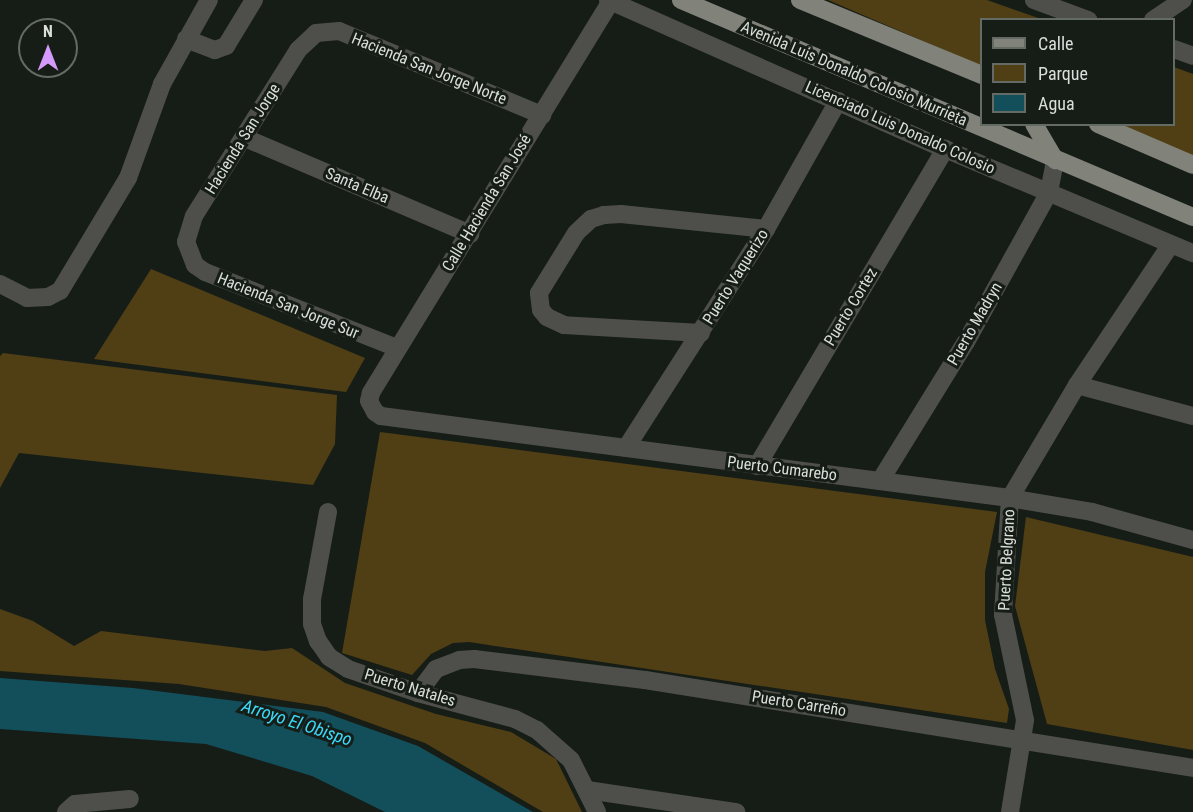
<!DOCTYPE html>
<meta charset="utf-8">
<style>
body{margin:0}
#map{position:relative;width:1193px;height:812px;overflow:hidden;background:#161d17;font-family:"Roboto Condensed",sans-serif}
div>[style]{position:absolute}
[style*='--x']{left:calc(var(--x)*1px);top:calc(var(--y)*1px);width:calc(var(--w)*1px);rotate:calc(var(--a)*1deg)}
.green>*{inset:0;background:#503f15}
.water>*{inset:0;background:#134e5b}
.minor>*{height:18px;margin:-9px;padding:0 9px;transform-origin:9px;border-radius:9px;background:#4e4f4b}
.major>*{height:18px;margin:-9px;padding:0 9px;transform-origin:9px;border-radius:9px;background:#81837b}
span{translate:-50% -50%;white-space:nowrap;text-align:center;line-height:1.15;-webkit-text-stroke:6px #161d17;paint-order:stroke}
.street-label{font-size:16px;color:#dadfdb}
.water-label{font-size:18px;color:#3adafa;font-style:italic}
.legend{position:absolute;left:980px;top:18px;width:195px;height:108px;box-sizing:border-box;background:#161d17;border:2px solid #646b65;margin:0;padding:8px 10px;list-style:none;font-size:18px;color:#dadfdb}
.legend li{display:flex;align-items:center;gap:12px;height:30px}
.legend b{width:30px;border:2px solid #646b65}
.north{position:absolute;left:18px;top:18px;width:60px;height:60px;box-sizing:border-box;background:#161d17;border:2px solid #646b65;border-radius:50%;rotate:0deg;font-size:16px;font-weight:700;line-height:24px;text-align:center;color:#dadfdb}
.north::after{content:'';display:block;margin:auto;width:21px;height:27px;background:#d59bfb;clip-path:polygon(50% 0,100% 100%,50% 72%,0 100%)}
</style>
<div id="map">
<div class="green">
<i style="clip-path:polygon(828px 0,987px 0,1041px 19px,982px 20px,981px 66px)"></i>
<i style="clip-path:polygon(1174px 67px,1193px 74px,1193px 156px,1119px 125px,1174px 124px)"></i>
<i style="clip-path:polygon(151px 269px,365px 358px,346px 392px,94px 359px)"></i>
<i style="clip-path:polygon(3px 353px,337px 395px,335px 444px,313px 485px,19px 453px,0 488px,0 356px)"></i>
<i style="clip-path:polygon(380px 432px,997px 512px,985px 572px,985px 620px,995px 669px,1009px 709px,1007px 723px,469px 642px,453px 643px,431px 654px,412px 675px,342px 653px)"></i>
<i style="clip-path:polygon(1026px 517px,1193px 557px,1193px 750px,1047px 724px,1015px 606px)"></i>
<i style="clip-path:polygon(0 609px,33px 621px,74px 646px,101px 631px,265px 651px,292px 648px,345px 683px,436px 714px,511px 732px,556px 759px,582px 812px,543px 812px,425px 743px,326px 707px,179px 684px,0 671px)"></i>
</div>
<div class="water">
<i style="clip-path:polygon(0 678px,133px 688px,323px 712px,418px 746px,533px 812px,385px 812px,312px 776px,206px 744px,0 729px)"></i>
</div>
<div class="minor">
<i style="--x:608;--y:0;--w:368;--a:23.9"></i>
<i style="--x:945;--y:149;--w:269;--a:22.8"></i>
<i style="--x:1034;--y:0;--w:58;--a:20.3"></i>
<i style="--x:611;--y:1;--w:460;--a:121.5"></i>
<i style="--x:371;--y:393;--w:8;--a:104"></i>
<i style="--x:369;--y:401;--w:13;--a:61"></i>
<i style="--x:375;--y:412;--w:7;--a:34"></i>
<i style="--x:381;--y:416;--w:634;--a:7.43"></i>
<i style="--x:1010;--y:498;--w:83;--a:9.7"></i>
<i style="--x:1092;--y:512;--w:105;--a:15.5"></i>
<i style="--x:1153;--y:20;--w:36;--a:-34"></i>
<i style="--x:186;--y:39;--w:31;--a:21"></i>
<i style="--x:215;--y:50;--w:12;--a:-20"></i>
<i style="--x:226;--y:46;--w:54;--a:-58.7"></i>
<i style="--x:1174;--y:49;--w:20;--a:20"></i>
<i style="--x:245;--y:138;--w:245;--a:23.1"></i>
<i style="--x:0;--y:284;--w:30;--a:27"></i>
<i style="--x:27;--y:298;--w:21;--a:-3"></i>
<i style="--x:48;--y:297;--w:13;--a:-27"></i>
<i style="--x:60;--y:291;--w:132;--a:-59"></i>
<i style="--x:128;--y:178;--w:100;--a:-70.1"></i>
<i style="--x:162;--y:84;--w:96;--a:-60.8"></i>
<i style="--x:701;--y:333;--w:137;--a:-176.7"></i>
<i style="--x:564;--y:325;--w:19;--a:-155"></i>
<i style="--x:547;--y:317;--w:9;--a:-131"></i>
<i style="--x:541;--y:310;--w:17;--a:-97"></i>
<i style="--x:539;--y:293;--w:70;--a:-58.3"></i>
<i style="--x:576;--y:233;--w:21;--a:-43"></i>
<i style="--x:591;--y:219;--w:14;--a:-17"></i>
<i style="--x:604;--y:215;--w:17;--a:-3"></i>
<i style="--x:621;--y:214;--w:146;--a:5.9"></i>
<i style="--x:397;--y:348;--w:206;--a:-158.4"></i>
<i style="--x:205;--y:272;--w:12;--a:-145"></i>
<i style="--x:195;--y:265;--w:25;--a:-111"></i>
<i style="--x:186;--y:242;--w:27;--a:-73"></i>
<i style="--x:194;--y:216;--w:196;--a:-57.9"></i>
<i style="--x:298;--y:50;--w:25;--a:-43"></i>
<i style="--x:316;--y:33;--w:23;--a:-5"></i>
<i style="--x:339;--y:31;--w:220;--a:22.5"></i>
<i style="--x:1077;--y:385;--w:120;--a:15"></i>
<i style="--x:626;--y:448;--w:260;--a:-57.4"></i>
<i style="--x:766;--y:229;--w:147;--a:-60.6"></i>
<i style="--x:757;--y:466;--w:369;--a:-59.3"></i>
<i style="--x:880;--y:481;--w:163;--a:-58.3"></i>
<i style="--x:966;--y:342;--w:171;--a:-61"></i>
<i style="--x:1049;--y:192;--w:33;--a:-79"></i>
<i style="--x:328;--y:512;--w:88;--a:100.4"></i>
<i style="--x:312;--y:599;--w:25;--a:90"></i>
<i style="--x:312;--y:624;--w:18;--a:71"></i>
<i style="--x:318;--y:641;--w:19;--a:55"></i>
<i style="--x:329;--y:657;--w:22;--a:32"></i>
<i style="--x:348;--y:669;--w:74;--a:18.9"></i>
<i style="--x:418;--y:693;--w:100;--a:15"></i>
<i style="--x:515;--y:719;--w:25;--a:27"></i>
<i style="--x:537;--y:730;--w:45;--a:41.4"></i>
<i style="--x:571;--y:760;--w:58;--a:63.4"></i>
<i style="--x:418;--y:693;--w:30;--a:-53"></i>
<i style="--x:436;--y:669;--w:25;--a:-21"></i>
<i style="--x:459;--y:660;--w:15;--a:-4"></i>
<i style="--x:474;--y:659;--w:172;--a:7"></i>
<i style="--x:645;--y:680;--w:555;--a:9.12"></i>
<i style="--x:587;--y:790;--w:151;--a:8.4"></i>
<i style="--x:66;--y:812;--w:12;--a:-42"></i>
<i style="--x:75;--y:804;--w:55;--a:-5.2"></i>
<i style="--x:1010;--y:812;--w:93;--a:-80.7"></i>
<i style="--x:1025;--y:720;--w:107;--a:-101.8"></i>
<i style="--x:1003;--y:615;--w:117;--a:-86.6"></i>
<i style="--x:1010;--y:498;--w:131;--a:-59.3"></i>
<i style="--x:1077;--y:385;--w:169;--a:-56.3"></i>
</div>
<div class="major">
<i style="--x:681;--y:0;--w:556;--a:22.97"></i>
<i style="--x:800;--y:0;--w:197;--a:22.4"></i>
<i style="--x:1034;--y:124;--w:42;--a:59.7"></i>
<i style="--x:1098;--y:124;--w:103;--a:23.3"></i>
</div>
<div class="street-label">
<span style="left:429px;top:69px;rotate:22deg">Hacienda San Jorge Norte</span>
<span style="left:854px;top:74px;rotate:23deg">Avenida Luis Donaldo Colosio Murrieta</span>
<span style="left:900px;top:128px;rotate:24deg">Licenciado Luis Donaldo Colosio</span>
<span style="left:243px;top:139px;rotate:-58deg">Hacienda San Jorge</span>
<span style="left:357px;top:186px;rotate:23deg">Santa Elba</span>
<span style="left:487px;top:203px;rotate:-59deg">Calle Hacienda San José</span>
<span style="left:736px;top:277px;rotate:-58deg">Puerto Vaquerizo</span>
<span style="left:288px;top:306px;rotate:22deg">Hacienda San Jorge Sur</span>
<span style="left:851px;top:307px;rotate:-59deg">Puerto Cortez</span>
<span style="left:975px;top:324px;rotate:-60deg">Puerto Madryn</span>
<span style="left:782px;top:469px;rotate:7deg">Puerto Cumarebo</span>
<span style="left:1007px;top:560px;rotate:-87deg">Puerto Belgrano</span>
<span style="left:410px;top:688px;rotate:17deg">Puerto Natales</span>
<span style="left:799px;top:704px;rotate:9deg">Puerto Carreño</span>
</div>
<div class="water-label">
<span style="left:297px;top:723px;rotate:18deg">Arroyo El Obispo</span>
</div>
<ul class="legend">
<li><b style="height:8px;background:#81837b"></b>Calle</li>
<li><b style="height:16px;background:#503f15"></b>Parque</li>
<li><b style="height:16px;background:#134e5b"></b>Agua</li>
</ul>
<div class="north">N</div>
</div>
